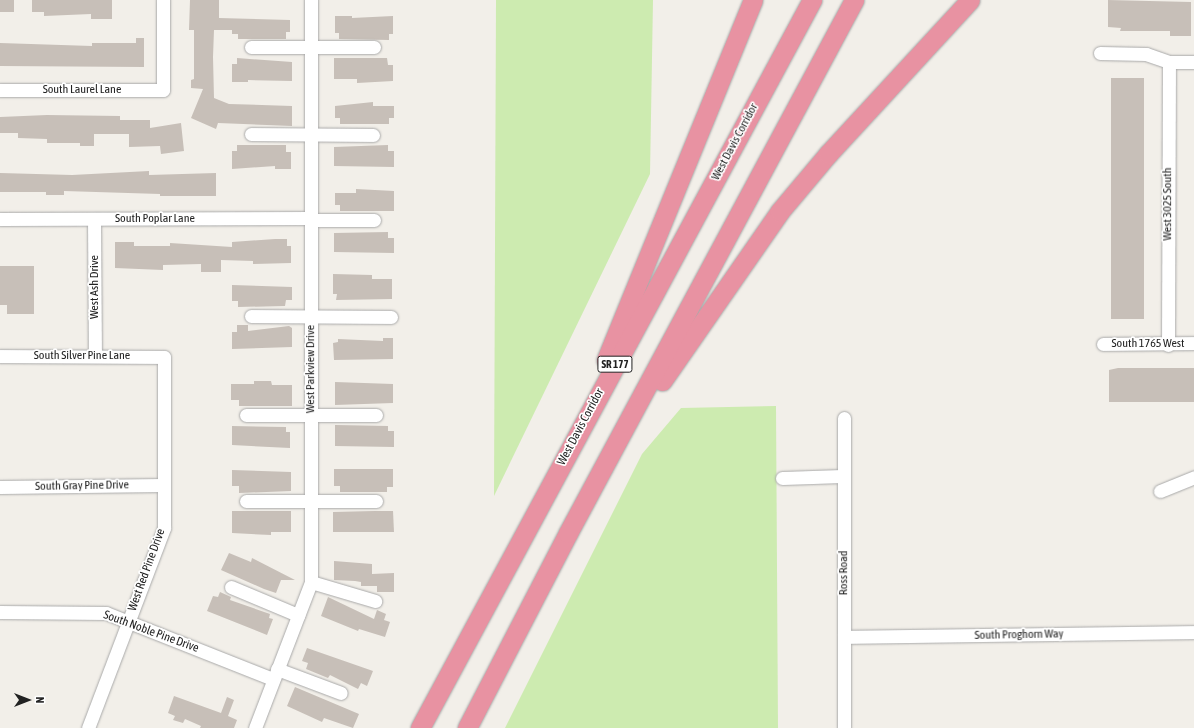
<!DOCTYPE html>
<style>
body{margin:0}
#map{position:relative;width:1194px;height:728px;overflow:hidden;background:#f2efe9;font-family:"Asap Condensed",sans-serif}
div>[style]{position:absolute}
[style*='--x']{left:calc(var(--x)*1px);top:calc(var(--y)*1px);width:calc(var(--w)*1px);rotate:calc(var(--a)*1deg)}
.grass>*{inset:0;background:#cdebb0}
.building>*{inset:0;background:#c7bfb8;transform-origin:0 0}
.roads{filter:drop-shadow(0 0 1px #a9a9a9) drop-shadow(0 0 1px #a9a9a9)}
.minor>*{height:13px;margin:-6.5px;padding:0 6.5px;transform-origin:6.5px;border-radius:6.5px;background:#fff}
.highway>*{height:19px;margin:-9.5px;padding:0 9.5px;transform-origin:9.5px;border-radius:9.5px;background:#e892a2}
span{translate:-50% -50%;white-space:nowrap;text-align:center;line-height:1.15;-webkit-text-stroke:3.5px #fff;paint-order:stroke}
.shield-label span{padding:1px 3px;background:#fff;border:1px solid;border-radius:3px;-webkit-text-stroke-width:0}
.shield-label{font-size:11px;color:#222;font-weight:700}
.street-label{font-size:12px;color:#222}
.north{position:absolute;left:8px;top:680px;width:40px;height:40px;-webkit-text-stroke:3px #fff;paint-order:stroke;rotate:90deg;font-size:11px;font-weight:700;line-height:16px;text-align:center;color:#222}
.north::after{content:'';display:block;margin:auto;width:14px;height:18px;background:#222;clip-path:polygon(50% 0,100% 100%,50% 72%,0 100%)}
</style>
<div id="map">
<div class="grass">
<i style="clip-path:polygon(496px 0,653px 0,650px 174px,494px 496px)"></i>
<i style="clip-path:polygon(776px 406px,778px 728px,505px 728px,642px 454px,681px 408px)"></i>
</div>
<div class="building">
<i style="left:0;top:0;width:14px;height:12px"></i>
<i style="clip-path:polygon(32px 0,112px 0,112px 19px,91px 19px,91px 14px,44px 16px,44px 12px,32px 12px)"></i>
<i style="clip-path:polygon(190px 0,219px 0,219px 18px,290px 20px,290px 32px,286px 32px,286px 39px,238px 39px,238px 34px,232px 34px,232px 30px,214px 30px,213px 57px,214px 98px,229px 104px,292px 106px,292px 126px,218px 123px,216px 129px,191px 118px,203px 89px,191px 88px,191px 80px,194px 79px,194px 30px,189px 30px)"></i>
<i style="clip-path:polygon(1108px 0,1191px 2px,1191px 36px,1170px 36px,1170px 31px,1120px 31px,1121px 28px,1108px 27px)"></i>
<i style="clip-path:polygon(335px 16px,352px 16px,352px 18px,393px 16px,393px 34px,389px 34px,389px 40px,339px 39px,339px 33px,335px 33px)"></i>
<i style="clip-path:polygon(136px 38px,144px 38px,144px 67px,0 66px,0 43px,92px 46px,92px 43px,136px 43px)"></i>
<i style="clip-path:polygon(237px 58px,292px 62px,292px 81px,248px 80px,248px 82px,232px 82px,232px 64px,237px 64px)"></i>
<i style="clip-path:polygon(334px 58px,387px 58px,388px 65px,393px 65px,393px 81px,357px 83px,357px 79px,334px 79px)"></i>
<i style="left:1144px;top:78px;width:241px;height:33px;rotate:90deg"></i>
<i style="clip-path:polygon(373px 102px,373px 106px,394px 106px,394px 118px,389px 118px,389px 124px,340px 124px,340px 118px,335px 118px,335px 106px)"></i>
<i style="clip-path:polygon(47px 115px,120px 116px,120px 120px,150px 120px,150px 128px,181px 123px,184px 151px,161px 154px,160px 146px,129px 147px,129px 134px,94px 134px,94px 146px,80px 146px,80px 143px,47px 143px,47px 139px,18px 138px,18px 133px,0 133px,0 117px)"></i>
<i style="clip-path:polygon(237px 145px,286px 145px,286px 152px,291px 152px,291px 169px,275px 169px,275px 166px,232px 169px,232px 151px,237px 151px)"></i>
<i style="clip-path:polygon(388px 145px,388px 151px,394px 151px,394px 167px,334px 166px,334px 147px)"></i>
<i style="clip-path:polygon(149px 171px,149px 175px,216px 173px,216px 196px,160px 196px,160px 194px,64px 191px,64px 195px,46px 195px,46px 192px,0 192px,0 173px,72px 175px)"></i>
<i style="clip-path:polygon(356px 189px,394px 191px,394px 211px,340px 211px,340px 205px,335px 205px,335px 193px,356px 193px)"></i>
<i style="clip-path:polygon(388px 232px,388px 238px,394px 238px,394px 253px,334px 252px,334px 233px)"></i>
<i style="clip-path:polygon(275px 239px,287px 239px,287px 246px,291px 246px,291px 263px,253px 264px,253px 261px,221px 260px,221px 272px,201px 272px,201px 264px,163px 265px,163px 270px,115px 268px,115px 242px,134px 242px,134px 246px,170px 246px,170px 243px,232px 247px,232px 242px)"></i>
<i style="clip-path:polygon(0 266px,34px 266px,34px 314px,7px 314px,7px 305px,0 305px)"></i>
<i style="clip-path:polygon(333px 274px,372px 275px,372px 279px,392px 279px,392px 299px,336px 300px,337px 294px,333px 294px)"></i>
<i style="clip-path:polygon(232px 285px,292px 287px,292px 300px,286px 300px,285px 306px,238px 307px,238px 301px,232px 301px)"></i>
<i style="clip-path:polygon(237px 325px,248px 325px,248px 331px,289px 326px,292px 328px,292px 347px,232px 349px,232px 332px,237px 332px)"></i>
<i style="clip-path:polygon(383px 338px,393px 338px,393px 359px,334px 360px,333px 343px,338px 342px,338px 339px,383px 341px)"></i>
<i style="clip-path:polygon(1118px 368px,1194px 368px,1194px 402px,1109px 402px,1109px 370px)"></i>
<i style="clip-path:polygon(254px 381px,271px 381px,272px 385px,292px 385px,292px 406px,239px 406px,239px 400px,231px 400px,231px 384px,254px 384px)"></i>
<i style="clip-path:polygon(335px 382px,393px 384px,393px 403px,335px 405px)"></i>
<i style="clip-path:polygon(335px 425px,388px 426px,388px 431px,394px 431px,394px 447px,335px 446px)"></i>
<i style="clip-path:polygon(232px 426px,286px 427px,286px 432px,290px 432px,290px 448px,232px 445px)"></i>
<i style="clip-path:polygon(334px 469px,393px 469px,393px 487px,387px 487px,387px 492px,340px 492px,340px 486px,334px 486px)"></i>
<i style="clip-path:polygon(232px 470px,291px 472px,291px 491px,239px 493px,239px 486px,232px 486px)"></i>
<i style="clip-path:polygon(232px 511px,291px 511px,291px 532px,271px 532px,271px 535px,232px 533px)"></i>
<i style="clip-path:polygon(375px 511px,393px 511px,394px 532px,333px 532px,333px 512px)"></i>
<i style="clip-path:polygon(229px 553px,251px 562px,252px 558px,295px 580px,281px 580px,276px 593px,264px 589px,221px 570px)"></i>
<i style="clip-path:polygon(334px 561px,372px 564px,372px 574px,394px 573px,394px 592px,377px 592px,377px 586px,361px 586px,361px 582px,355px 581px,334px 580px)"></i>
<i style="clip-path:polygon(220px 592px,231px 597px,230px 600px,270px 614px,269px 618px,273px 619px,267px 635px,207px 611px,213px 596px,218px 597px)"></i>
<i style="clip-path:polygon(328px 597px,374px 619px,377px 610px,386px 614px,384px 620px,390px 622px,385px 637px,359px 629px,358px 631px,321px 616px)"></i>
<i style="clip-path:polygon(307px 648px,373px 671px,367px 686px,361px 683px,358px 689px,330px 675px,328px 678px,306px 669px,308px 663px,302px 661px)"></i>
<i style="clip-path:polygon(295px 687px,359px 714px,353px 728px,324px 718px,322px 722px,287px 706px)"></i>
<i style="clip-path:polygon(174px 696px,221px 713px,227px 697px,234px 700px,228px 716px,237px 720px,234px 728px,200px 728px,201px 726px,185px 719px,183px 723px,173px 720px,175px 716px,168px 713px)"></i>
</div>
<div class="roads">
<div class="minor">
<i style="--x:251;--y:47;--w:123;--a:0"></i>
<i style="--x:1100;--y:53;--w:46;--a:1.2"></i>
<i style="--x:1146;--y:54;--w:24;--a:19"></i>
<i style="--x:1169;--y:62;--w:25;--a:0"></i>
<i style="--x:0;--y:90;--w:163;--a:0"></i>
<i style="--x:163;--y:90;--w:90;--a:-90"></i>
<i style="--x:251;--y:134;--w:122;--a:0.5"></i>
<i style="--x:0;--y:219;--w:311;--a:-0.2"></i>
<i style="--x:94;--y:219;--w:137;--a:89.6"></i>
<i style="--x:311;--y:220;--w:63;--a:0"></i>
<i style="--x:251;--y:316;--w:140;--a:0.4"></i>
<i style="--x:1103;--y:344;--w:91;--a:-0.6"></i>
<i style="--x:1168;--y:345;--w:283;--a:-89.8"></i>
<i style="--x:0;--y:356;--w:164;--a:0.3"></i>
<i style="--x:164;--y:357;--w:171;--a:90"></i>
<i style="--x:164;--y:528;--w:214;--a:110.8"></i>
<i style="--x:246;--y:415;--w:130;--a:0"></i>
<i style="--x:782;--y:478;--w:61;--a:-1.9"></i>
<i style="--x:0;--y:487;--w:163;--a:-0.7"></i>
<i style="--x:1160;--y:491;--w:37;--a:-22"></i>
<i style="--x:246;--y:501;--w:130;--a:0"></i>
<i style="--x:311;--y:582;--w:67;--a:16.5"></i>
<i style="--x:231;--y:587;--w:73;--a:22.7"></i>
<i style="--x:0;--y:612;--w:106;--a:0.5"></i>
<i style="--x:106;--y:613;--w:180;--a:21.6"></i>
<i style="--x:844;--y:637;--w:350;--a:-0.8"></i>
<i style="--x:277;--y:669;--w:68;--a:20.6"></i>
<i style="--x:255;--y:728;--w:156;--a:-69"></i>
<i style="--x:311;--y:582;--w:582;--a:-90"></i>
<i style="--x:844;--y:728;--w:310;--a:-90"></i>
</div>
<div class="highway">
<i style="--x:606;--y:360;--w:389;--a:-67.8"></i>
<i style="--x:662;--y:381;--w:207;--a:-55.2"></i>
<i style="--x:780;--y:211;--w:75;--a:-49.9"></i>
<i style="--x:828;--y:154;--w:209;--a:-47.3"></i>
<i style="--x:420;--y:728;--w:827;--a:-61.7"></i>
<i style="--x:467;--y:728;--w:220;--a:-62.6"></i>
<i style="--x:568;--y:533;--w:605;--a:-61.78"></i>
</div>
</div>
<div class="shield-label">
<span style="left:615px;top:364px">SR 177</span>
</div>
<div class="street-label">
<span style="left:82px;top:90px">South Laurel Lane</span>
<span style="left:735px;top:142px;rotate:-62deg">West Davis Corridor</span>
<span style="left:1168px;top:204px;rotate:-90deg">West 3025 South</span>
<span style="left:155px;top:219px">South Poplar Lane</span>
<span style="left:95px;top:287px;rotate:-90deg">West Ash Drive</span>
<span style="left:1148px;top:344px">South 1765 West</span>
<span style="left:82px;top:356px">South Silver Pine Lane</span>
<span style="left:311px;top:369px;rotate:-90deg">West Parkview Drive</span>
<span style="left:581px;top:427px;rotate:-62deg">West Davis Corridor</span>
<span style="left:82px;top:486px;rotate:-1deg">South Gray Pine Drive</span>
<span style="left:147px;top:570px;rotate:-70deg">West Red Pine Drive</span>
<span style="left:844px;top:573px;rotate:-90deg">Ross Road</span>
<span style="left:151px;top:632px;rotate:20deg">South Noble Pine Drive</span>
<span style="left:1019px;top:635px;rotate:-1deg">South Proghorn Way</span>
</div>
<div class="north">N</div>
</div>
